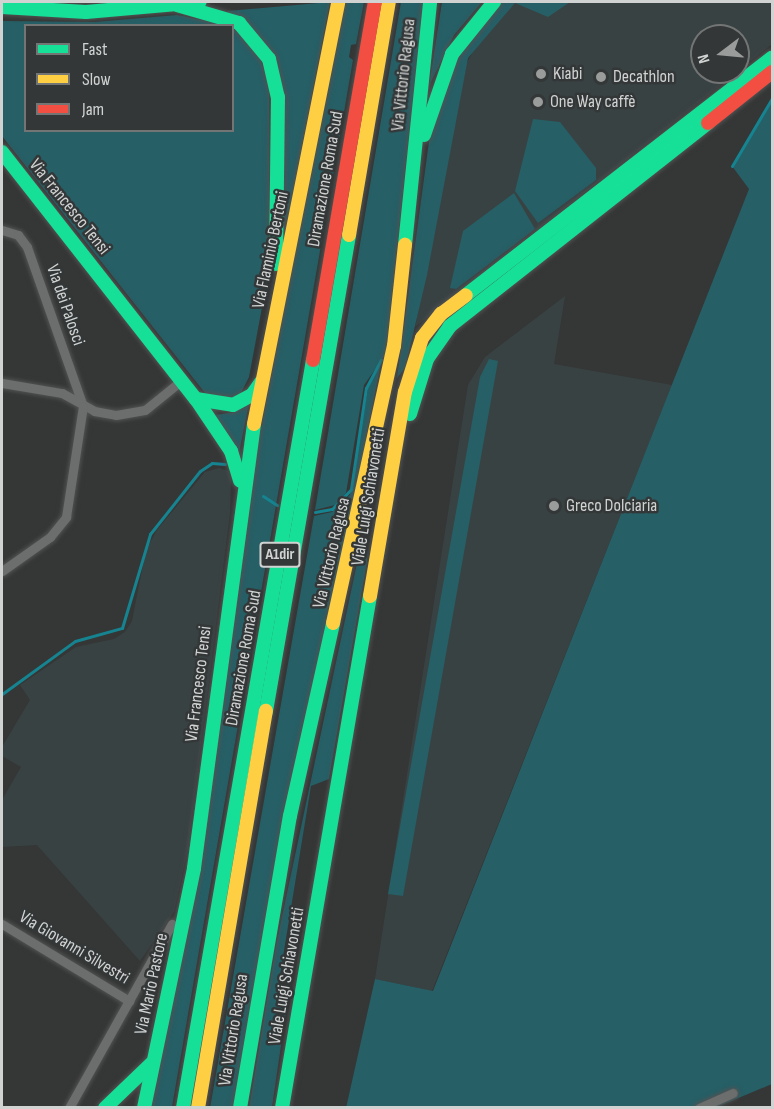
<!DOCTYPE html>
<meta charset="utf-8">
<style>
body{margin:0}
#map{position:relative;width:774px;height:1109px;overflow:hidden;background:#353636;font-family:"Sofia Sans Condensed",sans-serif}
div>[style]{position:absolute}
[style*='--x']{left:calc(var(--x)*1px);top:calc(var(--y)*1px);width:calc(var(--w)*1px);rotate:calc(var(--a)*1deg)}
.built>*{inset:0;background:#394243}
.green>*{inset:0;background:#265f66}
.stream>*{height:3px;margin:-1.5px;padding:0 1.5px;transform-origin:1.5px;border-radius:1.5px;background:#158490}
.roads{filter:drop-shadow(0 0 2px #515252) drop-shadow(0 0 2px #515252)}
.street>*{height:9px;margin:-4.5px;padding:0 4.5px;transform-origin:4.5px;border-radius:4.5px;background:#6c6d6d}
.fast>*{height:14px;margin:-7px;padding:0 7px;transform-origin:7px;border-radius:7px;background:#16e098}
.slow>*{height:14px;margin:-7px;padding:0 7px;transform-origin:7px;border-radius:7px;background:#ffcf43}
.jam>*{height:14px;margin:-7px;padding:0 7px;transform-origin:7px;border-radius:7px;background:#f24e42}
.dots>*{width:16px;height:16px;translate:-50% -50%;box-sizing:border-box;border:3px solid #343737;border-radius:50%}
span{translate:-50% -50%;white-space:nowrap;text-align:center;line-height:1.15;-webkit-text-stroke:5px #343737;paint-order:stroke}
.shield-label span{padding:2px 4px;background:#343737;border:2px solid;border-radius:4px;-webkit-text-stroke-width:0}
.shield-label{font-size:16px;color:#d1d3d3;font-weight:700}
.poi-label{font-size:18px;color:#d1d3d3}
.left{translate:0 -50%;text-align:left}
.street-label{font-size:18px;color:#d1d3d3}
.frame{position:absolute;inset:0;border:3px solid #d1d3d3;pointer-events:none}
.legend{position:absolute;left:24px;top:24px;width:210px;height:108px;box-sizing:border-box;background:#343737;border:2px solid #737575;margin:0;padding:8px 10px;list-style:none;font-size:18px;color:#d1d3d3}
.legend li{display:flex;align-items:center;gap:12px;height:30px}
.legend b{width:30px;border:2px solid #737575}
.north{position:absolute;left:690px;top:24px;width:60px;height:60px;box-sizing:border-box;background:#343737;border:2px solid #737575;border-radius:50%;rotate:254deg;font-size:16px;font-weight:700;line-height:24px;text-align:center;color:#d1d3d3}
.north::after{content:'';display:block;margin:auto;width:21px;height:27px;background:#9a9c9c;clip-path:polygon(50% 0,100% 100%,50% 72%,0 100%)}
</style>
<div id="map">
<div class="built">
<i style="clip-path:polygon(515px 2px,772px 2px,772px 44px,738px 71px,738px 36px,702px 36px,702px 72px,737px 72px,415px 327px,464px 68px,478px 42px)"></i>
<i style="clip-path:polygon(565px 296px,554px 364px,672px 385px,432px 991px,375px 979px,468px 385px,485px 357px)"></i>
<i style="clip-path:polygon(219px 468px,228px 471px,231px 480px,230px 513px,188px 848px,174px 912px,140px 961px,37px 845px,2px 847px,2px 800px,21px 767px,2px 756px,2px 747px,30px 700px,20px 685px,76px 647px,114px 639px,125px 632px,132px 621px,146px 550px,157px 530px,205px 472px)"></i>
</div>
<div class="green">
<i style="clip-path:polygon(330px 2px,284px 239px,281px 85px,227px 11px)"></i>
<i style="clip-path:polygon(344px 2px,364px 2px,356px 44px,351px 45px,349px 57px,353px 60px,172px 1107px,149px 1108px,254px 464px)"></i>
<i style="clip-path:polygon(401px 2px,423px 2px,386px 354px,364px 385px,346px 493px,335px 505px,315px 510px)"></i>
<i style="clip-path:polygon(442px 2px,482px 2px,454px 35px,429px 86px)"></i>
<i style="clip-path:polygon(499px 2px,570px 2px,548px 17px,515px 3px,468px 58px,427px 275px,405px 368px,397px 378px,431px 127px,447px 72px)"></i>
<i style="clip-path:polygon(177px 15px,229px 25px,26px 26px,26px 130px,232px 130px,233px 27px,259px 54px,269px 85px,270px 265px,249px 377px,239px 397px,209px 398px,2px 136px,2px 21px,95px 22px)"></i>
<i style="clip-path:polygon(772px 98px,772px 1084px,717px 1107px,346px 1108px,375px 979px,433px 991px,749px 189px,732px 166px)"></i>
<i style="clip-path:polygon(533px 119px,560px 122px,596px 168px,596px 180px,538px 223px,515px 191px)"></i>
<i style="clip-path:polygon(514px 193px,535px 229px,456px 289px,450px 288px,463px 231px)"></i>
<i style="clip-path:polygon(489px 359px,498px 361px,403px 896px,388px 894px,480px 377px)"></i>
<i style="clip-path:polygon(381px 363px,233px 1107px,210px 1108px,314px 516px,332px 512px,350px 495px,368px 388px)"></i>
<i style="clip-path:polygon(249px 403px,238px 458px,215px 415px,235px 412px)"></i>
<i style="clip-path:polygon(363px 535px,368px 539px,367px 562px,329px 779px,311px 786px,278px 987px,288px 998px,272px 1107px,249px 1108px,276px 945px)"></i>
</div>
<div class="stream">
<i style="--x:732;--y:166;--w:79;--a:-59.5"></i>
<i style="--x:263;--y:496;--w:17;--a:33"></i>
<i style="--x:315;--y:512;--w:17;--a:-10"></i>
<i style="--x:332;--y:509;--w:28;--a:-46"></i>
<i style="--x:351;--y:489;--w:102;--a:-81.6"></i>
<i style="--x:366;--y:388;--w:32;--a:-62"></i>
<i style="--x:2;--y:694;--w:90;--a:-36"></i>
<i style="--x:75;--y:641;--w:49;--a:-15.5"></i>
<i style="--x:122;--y:628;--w:98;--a:-73.4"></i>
<i style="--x:150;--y:534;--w:80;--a:-51.6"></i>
<i style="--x:200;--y:471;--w:14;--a:-34"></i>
<i style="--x:212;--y:463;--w:13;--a:4"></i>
</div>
<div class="roads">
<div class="street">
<i style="--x:2;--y:230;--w:17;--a:17"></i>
<i style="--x:18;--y:235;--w:15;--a:53"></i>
<i style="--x:27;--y:247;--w:169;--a:70.6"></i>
<i style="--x:2;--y:383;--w:61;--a:9.5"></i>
<i style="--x:62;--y:393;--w:37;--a:29"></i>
<i style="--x:94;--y:411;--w:22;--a:10"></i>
<i style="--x:116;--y:415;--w:29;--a:-10"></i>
<i style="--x:145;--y:410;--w:48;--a:-39"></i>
<i style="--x:2;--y:571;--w:59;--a:-35.3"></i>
<i style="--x:50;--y:537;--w:26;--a:-51"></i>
<i style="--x:66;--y:517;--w:112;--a:-81.3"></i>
<i style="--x:2;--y:924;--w:149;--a:31.2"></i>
<i style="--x:69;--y:1108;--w:211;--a:-60.8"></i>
<i style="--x:699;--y:1108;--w:37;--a:-24"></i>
</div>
<div class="fast">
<i style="--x:177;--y:5;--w:65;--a:16.2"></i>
<i style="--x:239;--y:23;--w:47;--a:50.2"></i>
<i style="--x:269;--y:59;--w:39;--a:77"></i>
<i style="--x:278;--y:97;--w:167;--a:90.7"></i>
<i style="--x:2;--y:7;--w:84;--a:3.4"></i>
<i style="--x:86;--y:12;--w:114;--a:-5"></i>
<i style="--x:424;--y:135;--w:86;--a:-70.9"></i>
<i style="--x:452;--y:54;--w:67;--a:-51.1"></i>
<i style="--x:2;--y:152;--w:314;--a:51.9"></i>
<i style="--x:405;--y:245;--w:244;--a:-84.1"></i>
<i style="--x:466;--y:295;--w:387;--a:-37.8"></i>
<i style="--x:196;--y:399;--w:63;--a:56.1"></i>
<i style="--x:231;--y:451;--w:31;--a:73"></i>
<i style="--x:196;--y:399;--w:37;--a:9"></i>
<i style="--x:233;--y:405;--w:21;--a:-28"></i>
<i style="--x:252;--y:395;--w:16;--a:-55"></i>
<i style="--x:410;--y:414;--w:58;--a:-72.8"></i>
<i style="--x:427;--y:359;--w:40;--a:-55.1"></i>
<i style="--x:450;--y:326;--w:328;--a:-38.2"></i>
<i style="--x:266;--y:711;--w:483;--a:-80.1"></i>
<i style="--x:105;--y:1108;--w:65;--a:-43.8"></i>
<i style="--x:144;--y:1108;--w:245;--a:-78.2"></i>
<i style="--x:194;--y:868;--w:448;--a:-82.3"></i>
<i style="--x:183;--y:1108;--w:759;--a:-80.14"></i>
<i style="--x:240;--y:1108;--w:296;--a:-80.3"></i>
<i style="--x:290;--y:816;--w:198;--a:-77.4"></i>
<i style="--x:282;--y:1108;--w:520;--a:-80.25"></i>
</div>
<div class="slow">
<i style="--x:349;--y:235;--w:236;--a:-80.3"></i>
<i style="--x:254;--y:424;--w:430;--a:-78.7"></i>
<i style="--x:370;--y:596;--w:207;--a:-80.3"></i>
<i style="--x:405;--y:392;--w:57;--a:-72.5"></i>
<i style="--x:422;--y:338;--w:31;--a:-52"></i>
<i style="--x:441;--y:314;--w:31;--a:-37"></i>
<i style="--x:333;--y:623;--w:284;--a:-77.6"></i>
<i style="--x:394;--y:346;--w:102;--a:-83.8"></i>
<i style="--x:198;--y:1108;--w:403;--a:-80.3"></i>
</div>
<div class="jam">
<i style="--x:708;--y:123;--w:82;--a:-38.6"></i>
<i style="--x:313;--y:360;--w:363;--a:-80.2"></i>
</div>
</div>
<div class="dots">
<i style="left:541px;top:74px;background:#9a9c9c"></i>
<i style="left:601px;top:77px;background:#9a9c9c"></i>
<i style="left:538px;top:102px;background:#9a9c9c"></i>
<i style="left:554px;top:506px;background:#9a9c9c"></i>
</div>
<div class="shield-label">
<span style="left:280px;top:555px">A1dir</span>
</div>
<div class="poi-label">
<span class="left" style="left:553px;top:74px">Kiabi</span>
<span class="left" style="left:613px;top:77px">Decathlon</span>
<span class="left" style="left:550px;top:102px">One Way caffè</span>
<span class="left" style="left:566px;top:506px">Greco Dolciaria</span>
</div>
<div class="street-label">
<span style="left:404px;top:75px;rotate:-84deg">Via Vittorio Ragusa</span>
<span style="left:326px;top:179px;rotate:-80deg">Diramazione Roma Sud</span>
<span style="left:69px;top:207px;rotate:51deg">Via Francesco Tensi</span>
<span style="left:271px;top:250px;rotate:-78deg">Via Flaminio Bertoni</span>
<span style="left:65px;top:305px;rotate:71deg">Via dei Palosci</span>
<span style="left:369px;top:497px;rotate:-81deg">Viale Luigi Schiavonetti</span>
<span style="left:332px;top:553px;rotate:-77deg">Via Vittorio Ragusa</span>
<span style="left:244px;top:658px;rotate:-80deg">Diramazione Roma Sud</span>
<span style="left:199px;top:684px;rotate:-83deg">Via Francesco Tensi</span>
<span style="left:74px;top:948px;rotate:31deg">Via Giovanni Silvestri</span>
<span style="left:287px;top:976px;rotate:-80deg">Viale Luigi Schiavonetti</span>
<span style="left:152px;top:984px;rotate:-78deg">Via Mario Pastore</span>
<span style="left:234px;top:1030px;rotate:-81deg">Via Vittorio Ragusa</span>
</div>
<div class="frame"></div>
<ul class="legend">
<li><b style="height:8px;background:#16e098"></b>Fast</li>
<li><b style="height:8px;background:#ffcf43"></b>Slow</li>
<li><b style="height:8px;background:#f24e42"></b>Jam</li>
</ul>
<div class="north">N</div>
</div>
